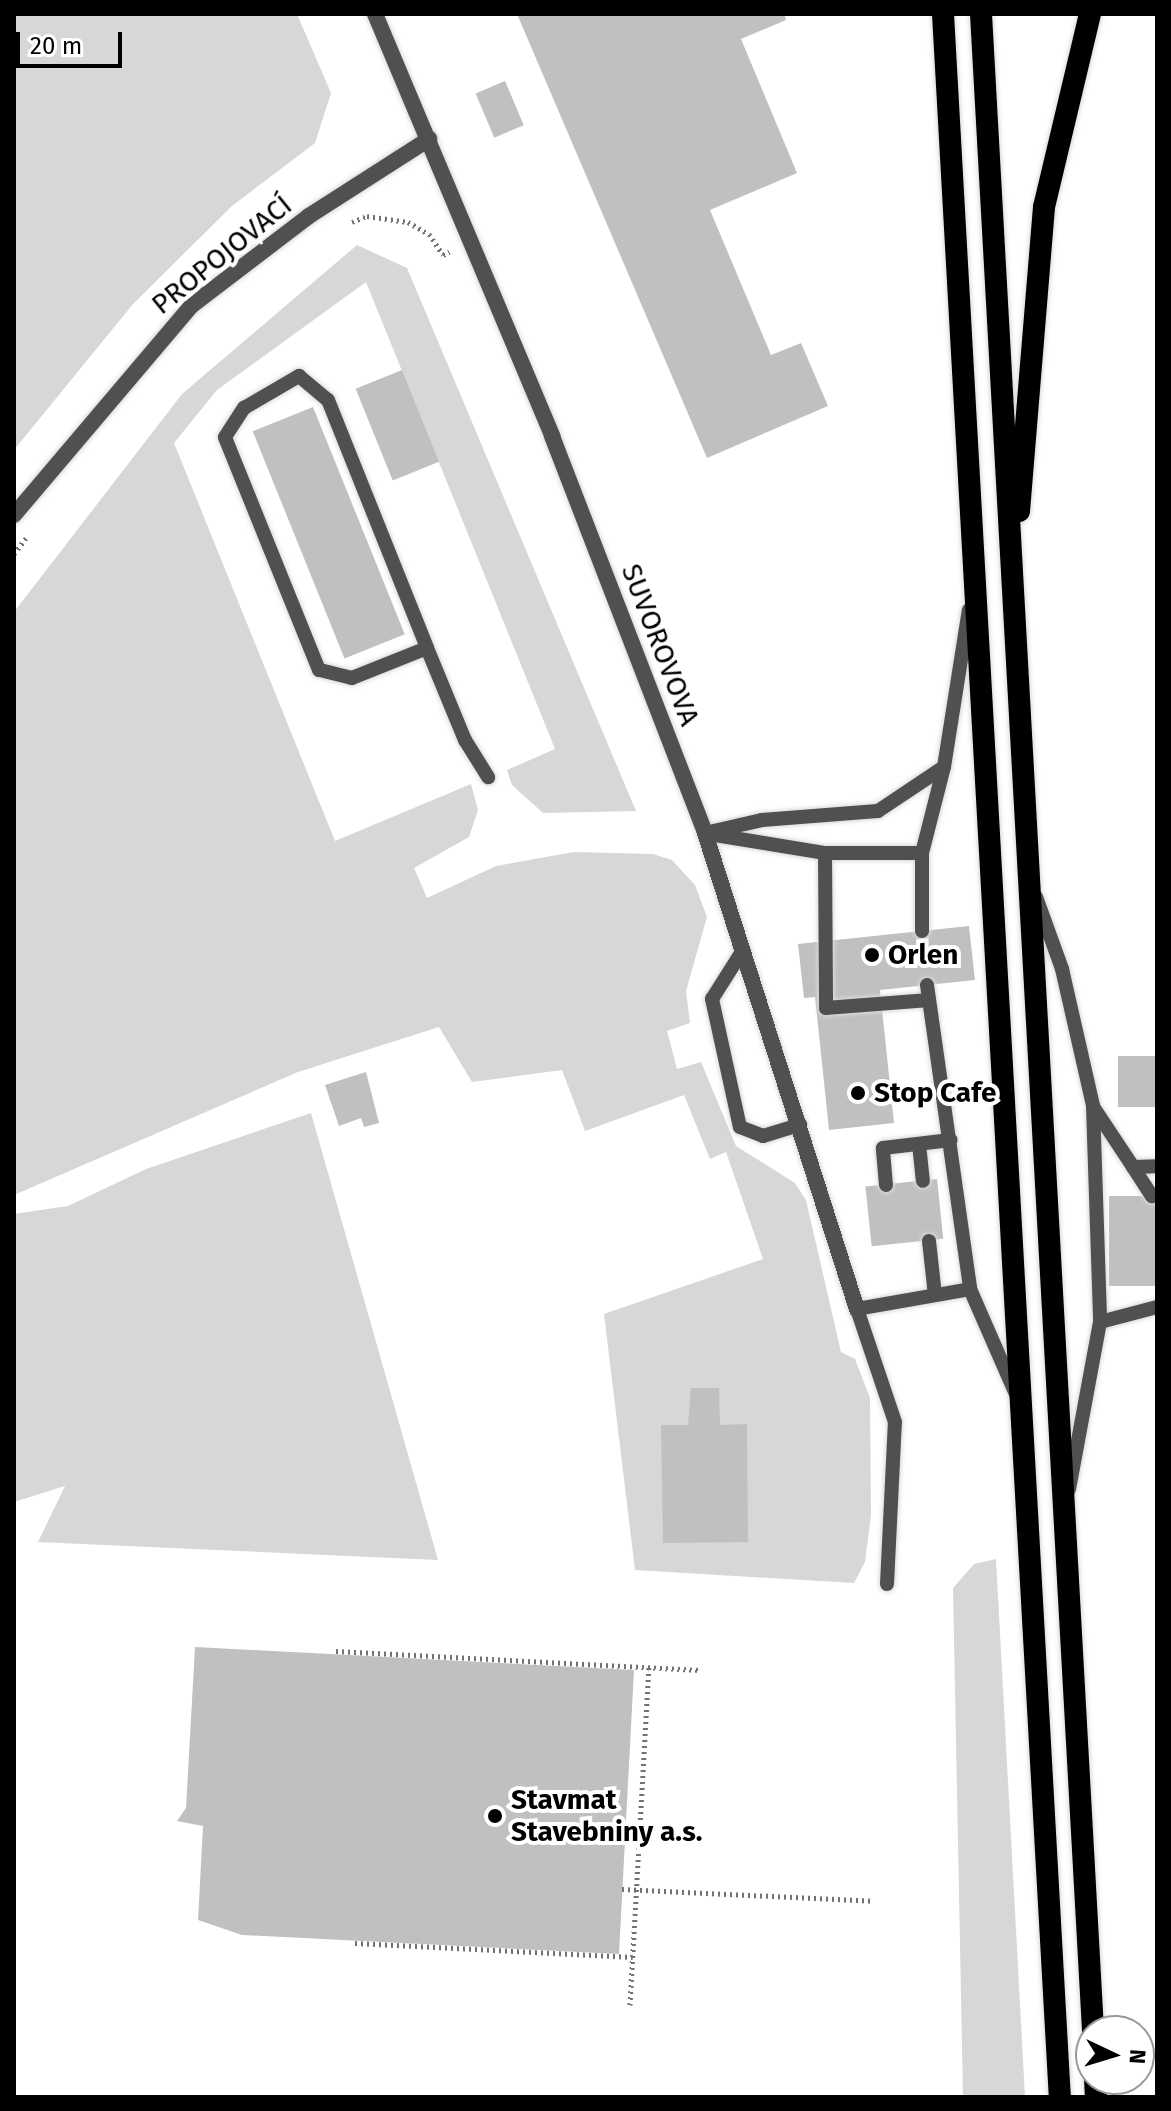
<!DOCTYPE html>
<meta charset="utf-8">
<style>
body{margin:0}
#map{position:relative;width:1171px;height:2111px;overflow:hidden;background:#fff;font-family:"Fira Sans",sans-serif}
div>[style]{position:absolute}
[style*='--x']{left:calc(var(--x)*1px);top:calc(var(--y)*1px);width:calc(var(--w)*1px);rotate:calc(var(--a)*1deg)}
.green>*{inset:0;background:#d7d7d7}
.building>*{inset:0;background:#c0c0c0;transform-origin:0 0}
.path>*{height:5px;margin-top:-2.5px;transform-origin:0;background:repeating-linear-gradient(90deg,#727272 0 2px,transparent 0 6px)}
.roads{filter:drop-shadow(0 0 2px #dbdbdb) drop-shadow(0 0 2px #dbdbdb)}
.service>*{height:14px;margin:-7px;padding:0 7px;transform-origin:7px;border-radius:7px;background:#505050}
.minor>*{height:16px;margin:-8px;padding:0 8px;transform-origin:8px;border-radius:8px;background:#505050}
.trunk>*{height:22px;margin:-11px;padding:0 11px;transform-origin:11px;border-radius:11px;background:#000}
.dots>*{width:22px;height:22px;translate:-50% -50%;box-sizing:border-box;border:4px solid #fff;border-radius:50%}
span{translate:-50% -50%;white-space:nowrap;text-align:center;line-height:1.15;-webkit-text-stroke:8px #fff;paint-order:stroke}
.street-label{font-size:28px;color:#000}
.poi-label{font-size:28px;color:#000;font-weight:700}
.left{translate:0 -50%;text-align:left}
.frame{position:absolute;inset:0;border:16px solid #000;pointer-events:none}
.north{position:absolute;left:1075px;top:2015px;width:80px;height:80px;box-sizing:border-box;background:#fff;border:2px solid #999;border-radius:50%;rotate:94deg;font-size:22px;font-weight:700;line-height:32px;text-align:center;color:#000}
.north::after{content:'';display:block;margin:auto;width:28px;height:36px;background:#000;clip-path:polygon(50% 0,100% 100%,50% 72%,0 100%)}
.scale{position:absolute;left:16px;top:32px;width:106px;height:36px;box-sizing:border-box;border:4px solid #000;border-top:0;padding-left:10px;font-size:24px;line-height:28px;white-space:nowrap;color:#000;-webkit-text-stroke:6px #fff;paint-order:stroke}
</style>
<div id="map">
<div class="green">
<i style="clip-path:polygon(14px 14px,297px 14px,331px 93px,315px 143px,232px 206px,133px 304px,14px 450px)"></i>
<i style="clip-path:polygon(357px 245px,407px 268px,636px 811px,543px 813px,512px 785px,507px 770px,555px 749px,366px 282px,217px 390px,174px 443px,335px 841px,471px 784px,478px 810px,469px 837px,414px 868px,427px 898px,496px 866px,574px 852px,653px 854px,672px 860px,695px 885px,707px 917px,686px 991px,690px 1023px,667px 1031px,677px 1069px,701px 1062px,736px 1146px,795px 1183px,806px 1200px,841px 1352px,855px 1359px,870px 1398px,871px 1515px,865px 1562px,854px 1583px,635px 1570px,604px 1314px,763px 1259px,726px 1152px,710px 1159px,684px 1095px,585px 1131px,562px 1070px,472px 1082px,439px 1027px,298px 1072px,14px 1195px,14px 612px,182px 394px)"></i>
<i style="clip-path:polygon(311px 1113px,438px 1560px,38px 1542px,65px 1486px,14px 1502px,14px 1214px,68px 1206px,146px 1169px)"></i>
<i style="clip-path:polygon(996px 1559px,1025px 2097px,963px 2097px,953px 1588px,974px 1564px)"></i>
</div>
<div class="building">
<i style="clip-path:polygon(517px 14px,784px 14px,786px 20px,741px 39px,797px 173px,710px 210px,771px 355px,801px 343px,828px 406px,707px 458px)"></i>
<i style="left:505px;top:81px;width:48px;height:32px;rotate:67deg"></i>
<i style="left:402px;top:370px;width:99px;height:50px;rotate:68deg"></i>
<i style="left:313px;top:407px;width:245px;height:65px;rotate:68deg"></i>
<i style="clip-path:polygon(969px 926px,975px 980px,880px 990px,894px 1123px,829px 1130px,815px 997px,804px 998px,798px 944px)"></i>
<i style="left:1157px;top:1056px;width:51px;height:39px;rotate:90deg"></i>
<i style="clip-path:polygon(366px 1072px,379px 1123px,364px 1127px,361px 1118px,339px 1126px,325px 1085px)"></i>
<i style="left:937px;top:1179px;width:60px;height:72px;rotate:84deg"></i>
<i style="left:1157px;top:1196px;width:90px;height:48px;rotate:90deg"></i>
<i style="clip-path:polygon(691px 1388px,719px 1388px,720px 1425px,747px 1424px,748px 1542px,663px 1543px,661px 1425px,688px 1425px)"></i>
<i style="clip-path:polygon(195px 1647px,634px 1670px,619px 1954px,242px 1935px,198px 1920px,203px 1826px,177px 1821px,186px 1808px)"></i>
</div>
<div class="path">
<i style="--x:352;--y:222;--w:16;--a:-22"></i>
<i style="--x:367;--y:216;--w:41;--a:8.3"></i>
<i style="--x:408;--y:222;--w:24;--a:30"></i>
<i style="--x:429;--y:234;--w:25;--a:56"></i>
<i style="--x:443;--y:255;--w:7;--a:-27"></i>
<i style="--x:14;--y:554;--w:20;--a:-53"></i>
<i style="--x:336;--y:1651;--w:364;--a:3"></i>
<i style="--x:622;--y:1889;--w:251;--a:2.7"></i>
<i style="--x:355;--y:1943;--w:278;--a:2.9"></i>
<i style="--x:630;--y:2005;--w:338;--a:-86.8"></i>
</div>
<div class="roads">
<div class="service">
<i style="--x:427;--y:648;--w:81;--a:158.2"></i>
<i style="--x:352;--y:678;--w:34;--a:-166"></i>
<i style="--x:319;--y:670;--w:251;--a:-112"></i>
<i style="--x:225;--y:437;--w:35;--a:-57"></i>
<i style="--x:244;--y:408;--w:64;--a:-30.2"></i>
<i style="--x:299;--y:376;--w:38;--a:40"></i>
<i style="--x:328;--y:400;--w:267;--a:68.2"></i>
<i style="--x:427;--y:648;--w:100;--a:67.6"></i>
<i style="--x:465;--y:740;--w:44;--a:58.1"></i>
<i style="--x:705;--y:833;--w:58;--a:-12.8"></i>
<i style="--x:762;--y:820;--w:116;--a:-4.4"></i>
<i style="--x:878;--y:811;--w:79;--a:-33.7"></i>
<i style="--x:709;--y:834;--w:118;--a:9.3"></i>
<i style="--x:825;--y:853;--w:97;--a:0"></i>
<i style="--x:825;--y:853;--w:155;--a:89.6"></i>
<i style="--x:826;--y:1008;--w:103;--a:-4.4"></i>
<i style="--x:1036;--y:897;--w:77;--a:70.1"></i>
<i style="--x:1062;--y:969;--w:140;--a:77.2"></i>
<i style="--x:1093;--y:1106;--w:216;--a:88.1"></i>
<i style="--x:1100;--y:1322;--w:170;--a:100.5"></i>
<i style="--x:922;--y:931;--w:78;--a:-90"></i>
<i style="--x:922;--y:853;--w:89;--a:-75.7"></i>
<i style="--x:944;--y:767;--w:159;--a:-81"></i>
<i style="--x:743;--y:950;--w:58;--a:122.3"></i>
<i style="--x:712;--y:999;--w:131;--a:77.7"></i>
<i style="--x:740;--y:1127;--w:25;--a:21"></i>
<i style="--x:763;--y:1136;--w:39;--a:-17"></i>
<i style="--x:927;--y:985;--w:307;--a:81.9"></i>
<i style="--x:970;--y:1289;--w:112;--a:66.4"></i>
<i style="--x:1094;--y:1108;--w:71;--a:56.5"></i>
<i style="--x:1133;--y:1167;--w:24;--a:-2"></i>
<i style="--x:919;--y:1144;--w:37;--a:84"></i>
<i style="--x:1133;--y:1167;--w:35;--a:57"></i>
<i style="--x:886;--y:1185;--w:37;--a:-95"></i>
<i style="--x:883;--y:1148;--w:68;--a:-6.7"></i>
<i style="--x:929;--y:1241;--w:54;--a:83.7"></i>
<i style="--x:1100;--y:1322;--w:59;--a:-14.7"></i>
<i style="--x:887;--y:1584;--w:162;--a:-87.2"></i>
<i style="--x:895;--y:1422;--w:119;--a:-108.6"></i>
<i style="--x:857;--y:1309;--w:115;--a:-10"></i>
</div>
<div class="minor">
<i style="--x:375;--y:14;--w:458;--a:67.2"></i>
<i style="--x:552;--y:436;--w:425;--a:68.9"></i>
<i style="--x:705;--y:833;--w:500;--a:72.3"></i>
<i style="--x:14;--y:515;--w:274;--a:-49.7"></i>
<i style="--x:191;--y:306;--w:148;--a:-37.3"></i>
<i style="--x:309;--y:216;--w:143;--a:-32.7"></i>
</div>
<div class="trunk">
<i style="--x:943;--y:14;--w:2086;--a:86.79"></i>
<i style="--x:981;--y:14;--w:2020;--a:86.82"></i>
<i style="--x:1019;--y:511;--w:305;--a:-85.3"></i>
<i style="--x:1044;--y:207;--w:198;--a:-76.6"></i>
<i style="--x:1095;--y:2079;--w:18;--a:87"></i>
</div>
</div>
<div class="dots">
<i style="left:872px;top:955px;background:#000"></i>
<i style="left:858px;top:1093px;background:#000"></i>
<i style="left:495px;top:1816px;background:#000"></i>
</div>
<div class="street-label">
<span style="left:222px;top:255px;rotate:-39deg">PROPOJOVACÍ</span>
<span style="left:660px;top:645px;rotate:69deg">SUVOROVOVA</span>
</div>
<div class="poi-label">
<span class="left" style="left:888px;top:955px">Orlen</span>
<span class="left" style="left:874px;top:1093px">Stop Cafe</span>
<span class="left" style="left:511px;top:1816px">Stavmat<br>Stavebniny a.s.</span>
</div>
<div class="frame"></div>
<div class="north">N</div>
<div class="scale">20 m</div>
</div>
